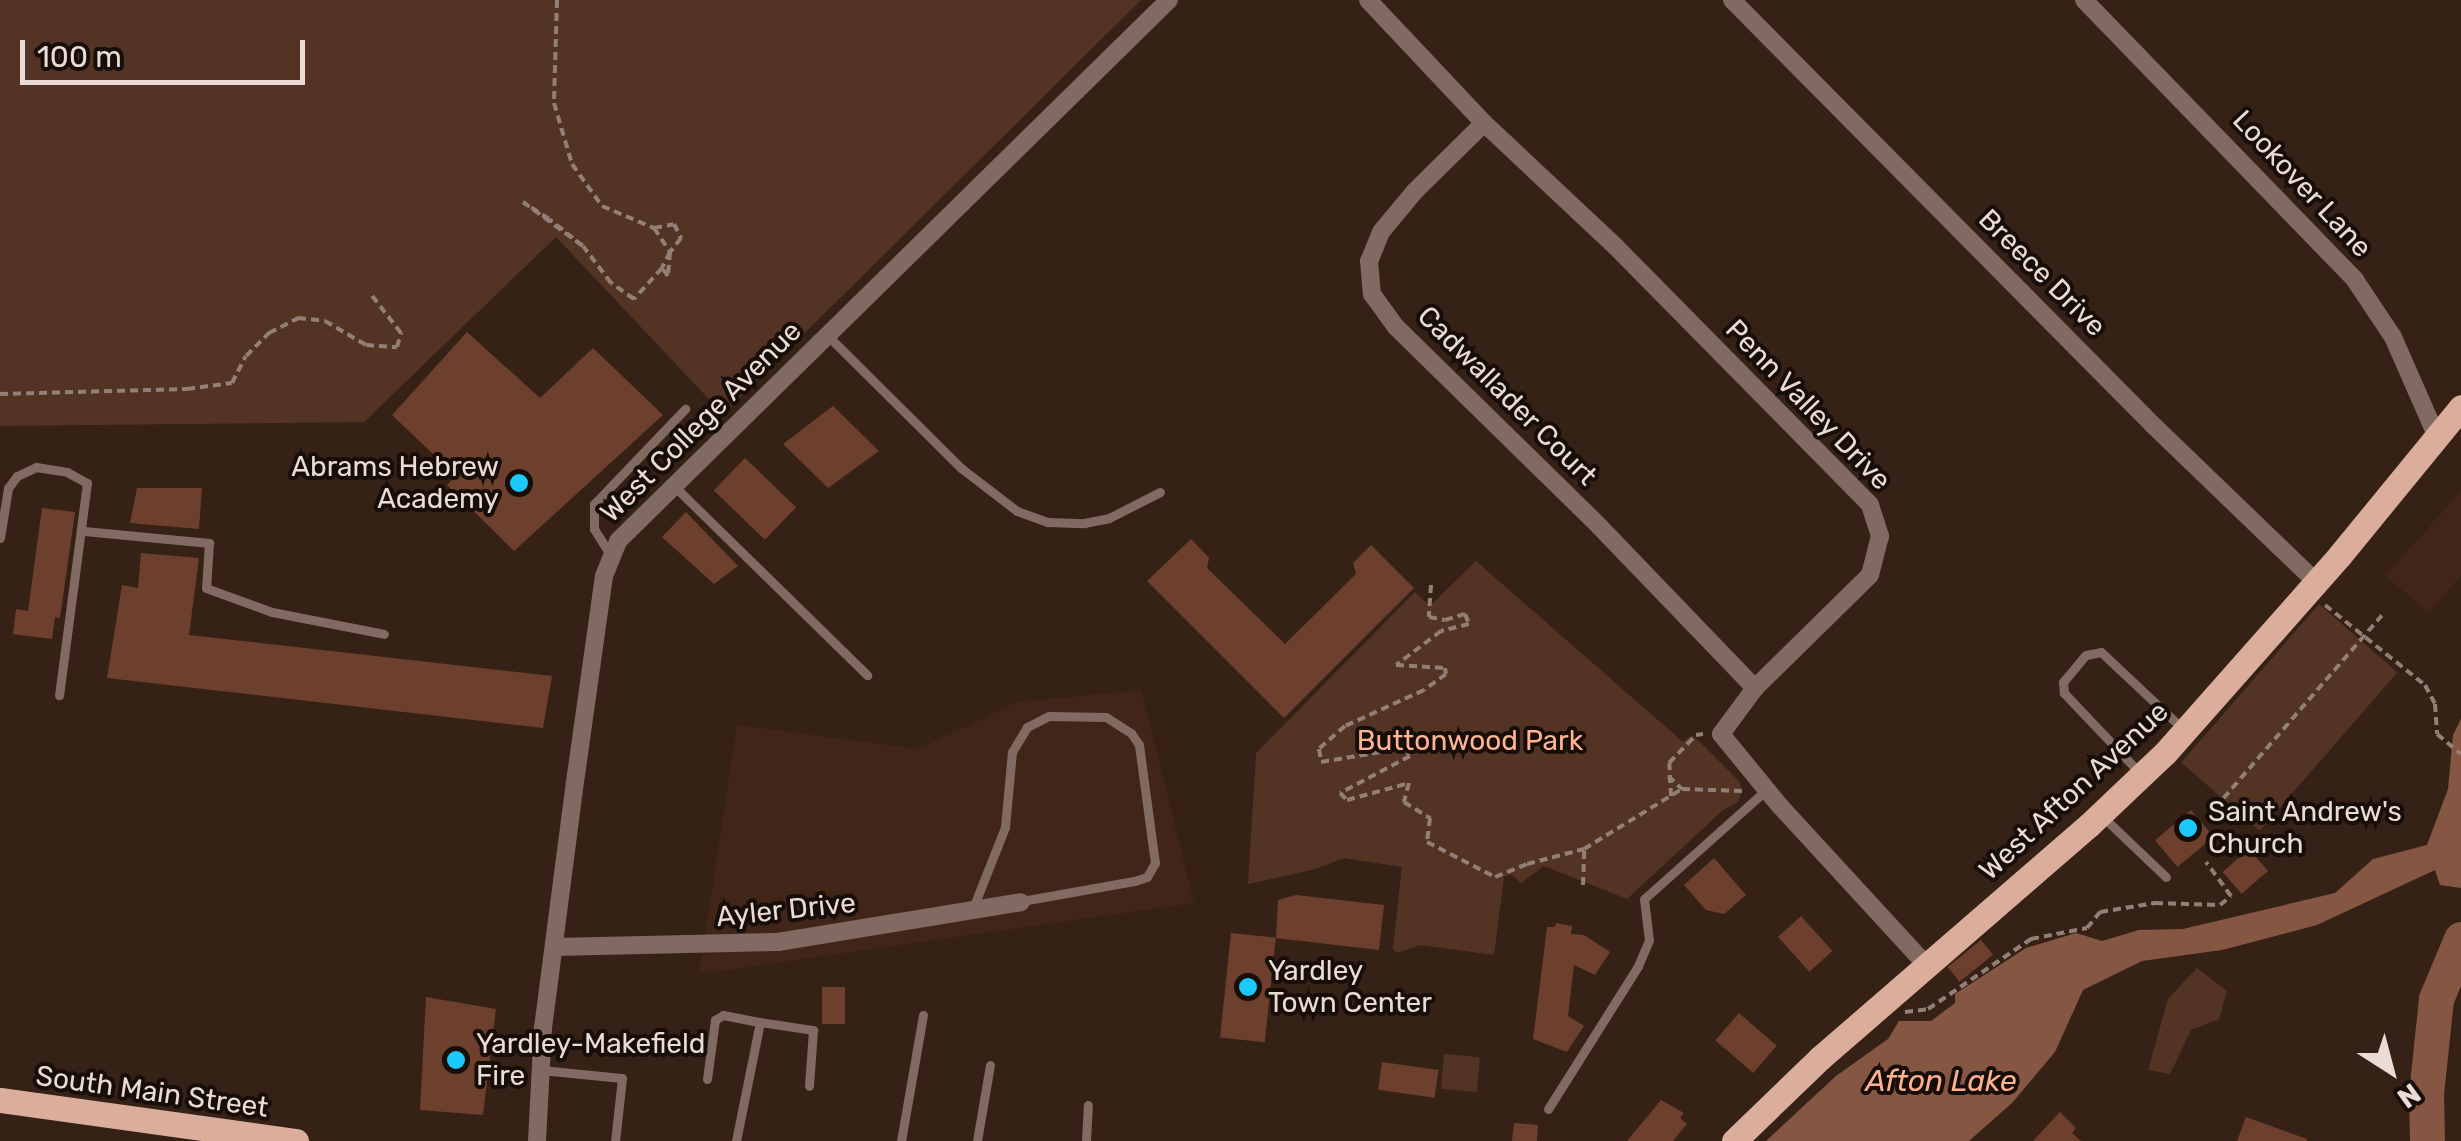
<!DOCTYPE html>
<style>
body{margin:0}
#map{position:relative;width:2461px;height:1141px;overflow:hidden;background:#362117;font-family:Rubik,sans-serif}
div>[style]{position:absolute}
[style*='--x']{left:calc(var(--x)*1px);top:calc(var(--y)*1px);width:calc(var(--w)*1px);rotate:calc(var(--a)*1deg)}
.built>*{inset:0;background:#412518}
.green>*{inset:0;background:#533324;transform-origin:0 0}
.water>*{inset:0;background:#855742}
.river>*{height:35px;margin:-17.5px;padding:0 17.5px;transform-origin:17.5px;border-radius:17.5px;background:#855742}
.building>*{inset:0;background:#6c402c;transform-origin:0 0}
.path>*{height:4px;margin-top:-2px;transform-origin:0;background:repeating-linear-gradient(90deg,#928077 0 8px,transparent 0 13px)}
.service>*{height:9px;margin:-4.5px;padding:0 4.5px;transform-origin:4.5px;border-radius:4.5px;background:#806a61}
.minor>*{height:18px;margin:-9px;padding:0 9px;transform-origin:9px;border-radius:9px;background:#806a61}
.primary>*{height:25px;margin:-12.5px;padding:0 12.5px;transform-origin:12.5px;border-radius:12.5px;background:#daae9a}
.dots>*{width:28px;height:28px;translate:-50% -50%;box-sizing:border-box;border:5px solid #170d09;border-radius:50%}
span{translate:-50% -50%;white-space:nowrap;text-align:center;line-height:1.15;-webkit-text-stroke:8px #170d09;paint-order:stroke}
.street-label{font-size:28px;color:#eadbd4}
.poi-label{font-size:28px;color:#eadbd4}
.right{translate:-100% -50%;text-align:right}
.left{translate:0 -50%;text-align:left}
.park-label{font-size:28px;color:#ffb492}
.water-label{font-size:30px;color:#fcb18f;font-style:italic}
.north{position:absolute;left:2341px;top:1021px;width:100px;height:100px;-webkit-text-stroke:8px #170d09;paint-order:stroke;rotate:144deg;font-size:28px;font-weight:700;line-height:40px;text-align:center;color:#eadbd4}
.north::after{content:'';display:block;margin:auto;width:35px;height:45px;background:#eadbd4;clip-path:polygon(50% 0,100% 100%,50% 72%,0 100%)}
.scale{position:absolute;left:20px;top:40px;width:285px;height:45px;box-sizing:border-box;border:5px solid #eadbd4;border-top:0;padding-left:12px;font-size:30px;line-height:35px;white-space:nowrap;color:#eadbd4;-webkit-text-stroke:8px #170d09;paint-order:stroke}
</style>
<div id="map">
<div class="built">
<i style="clip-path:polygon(2461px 491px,2461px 576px,2429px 613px,2385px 576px)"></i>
<i style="clip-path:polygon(1141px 690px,1194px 903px,699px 974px,737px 725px,918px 749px,1017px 702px)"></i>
</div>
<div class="green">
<i style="clip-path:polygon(0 0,1141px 0,723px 414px,556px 237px,364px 422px,0 426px)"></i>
<i style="clip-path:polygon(1476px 561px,1683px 742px,1692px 735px,1704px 746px,1739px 781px,1742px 791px,1738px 802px,1723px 810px,1627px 899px,1544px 866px,1521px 883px,1511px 874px,1504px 877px,1494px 955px,1420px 945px,1397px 953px,1393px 949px,1402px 867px,1344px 858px,1316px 869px,1248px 884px,1256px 753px,1415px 592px,1430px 606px)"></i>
<i style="left:2319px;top:604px;width:104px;height:210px;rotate:41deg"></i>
<i style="clip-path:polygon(2197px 968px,2227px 991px,2219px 1019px,2191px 1030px,2170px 1074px,2148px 1070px,2168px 999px)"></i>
<i style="left:1444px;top:1054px;width:36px;height:35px;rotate:5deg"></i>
</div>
<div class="water">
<i style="clip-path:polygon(2461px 719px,2461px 888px,2440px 885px,2435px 870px,2317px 925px,2222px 950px,2142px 961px,2083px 990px,2055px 1052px,2012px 1103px,1969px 1141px,1766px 1141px,1836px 1076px,1888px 1039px,1899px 1021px,1931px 1021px,1955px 1003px,1955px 994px,2026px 948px,2076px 933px,2102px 941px,2139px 930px,2183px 929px,2335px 893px,2373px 859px,2427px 845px,2448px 789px,2453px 735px)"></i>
</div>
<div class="river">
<i style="--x:2427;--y:1141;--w:47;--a:-91.2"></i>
<i style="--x:2426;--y:1094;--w:96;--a:-84"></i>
<i style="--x:2436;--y:999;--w:65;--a:-67.4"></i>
</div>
<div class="building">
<i style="clip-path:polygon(467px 332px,540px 398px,593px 348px,663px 415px,514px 551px,447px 485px,456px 476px,392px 415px)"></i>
<i style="clip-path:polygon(833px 406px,879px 451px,828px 488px,783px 444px)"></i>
<i style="left:745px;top:458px;width:71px;height:45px;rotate:44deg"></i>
<i style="clip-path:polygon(137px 488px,202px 488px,199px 529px,130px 523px)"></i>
<i style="clip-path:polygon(42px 508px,75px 512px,60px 618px,55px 617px,52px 639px,13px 634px,16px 609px,28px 611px)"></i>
<i style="clip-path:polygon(686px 512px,738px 566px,714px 584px,662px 537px)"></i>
<i style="clip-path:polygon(1191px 539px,1209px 558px,1207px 568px,1285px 644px,1356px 574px,1353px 563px,1371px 545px,1414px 588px,1284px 718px,1147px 581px)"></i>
<i style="clip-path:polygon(141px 553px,199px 558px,189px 635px,552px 676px,543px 728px,107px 678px,122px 585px,138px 588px)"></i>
<i style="left:2191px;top:810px;width:35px;height:47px;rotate:50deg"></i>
<i style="left:2249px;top:849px;width:29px;height:35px;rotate:49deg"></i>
<i style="clip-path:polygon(1714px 858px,1746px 895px,1724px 914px,1706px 910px,1684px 885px)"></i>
<i style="clip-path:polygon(1296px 895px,1384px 905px,1379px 950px,1276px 938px,1278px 900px)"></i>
<i style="left:1801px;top:916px;width:47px;height:31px;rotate:48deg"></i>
<i style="clip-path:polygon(1556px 923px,1572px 926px,1571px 934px,1584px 935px,1610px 952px,1595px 975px,1574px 965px,1568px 1016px,1584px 1026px,1567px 1052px,1533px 1039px,1547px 927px,1555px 927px)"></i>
<i style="left:1231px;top:933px;width:45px;height:105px;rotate:6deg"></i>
<i style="left:1981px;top:940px;width:19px;height:43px;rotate:51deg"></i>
<i style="left:822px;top:987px;width:23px;height:37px"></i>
<i style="clip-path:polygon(426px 997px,496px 1009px,483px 1115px,420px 1110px)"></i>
<i style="left:1739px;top:1013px;width:50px;height:36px;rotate:41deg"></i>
<i style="left:1382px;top:1062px;width:57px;height:28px;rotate:8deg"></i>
<i style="clip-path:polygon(1661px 1100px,1684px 1113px,1680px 1118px,1687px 1124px,1673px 1141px,1627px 1141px)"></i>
<i style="clip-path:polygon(2060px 1112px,2076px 1128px,2072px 1133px,2081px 1141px,2033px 1141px)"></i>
<i style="clip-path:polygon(2246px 1117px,2307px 1139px,2307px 1141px,2237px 1141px)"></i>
<i style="clip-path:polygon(1514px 1123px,1538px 1125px,1537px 1141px,1512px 1141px)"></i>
</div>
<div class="path">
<i style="--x:557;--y:0;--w:103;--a:91.7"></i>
<i style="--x:554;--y:103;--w:64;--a:73.6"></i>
<i style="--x:572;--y:164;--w:52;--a:54.5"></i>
<i style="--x:602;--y:206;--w:56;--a:22.9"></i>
<i style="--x:654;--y:228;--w:20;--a:-11"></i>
<i style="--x:674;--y:224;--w:16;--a:63"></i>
<i style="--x:681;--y:238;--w:18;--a:128"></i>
<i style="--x:670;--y:252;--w:24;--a:95"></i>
<i style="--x:668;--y:276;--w:10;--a:-127"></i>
<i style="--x:662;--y:268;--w:42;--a:132.1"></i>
<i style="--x:634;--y:299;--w:28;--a:-145"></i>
<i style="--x:611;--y:283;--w:46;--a:-127.1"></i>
<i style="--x:583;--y:246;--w:43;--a:-141.5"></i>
<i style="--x:549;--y:219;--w:31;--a:-147"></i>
<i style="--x:523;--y:202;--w:74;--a:36.3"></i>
<i style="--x:654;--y:228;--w:29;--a:56"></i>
<i style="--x:670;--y:252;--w:18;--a:117"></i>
<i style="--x:0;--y:394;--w:187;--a:-1.5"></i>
<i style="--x:187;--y:389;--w:45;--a:-7.6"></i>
<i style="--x:232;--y:383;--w:30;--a:-63"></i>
<i style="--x:246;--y:356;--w:33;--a:-45"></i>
<i style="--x:269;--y:333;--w:33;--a:-27"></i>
<i style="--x:298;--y:318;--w:27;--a:6"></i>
<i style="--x:325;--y:321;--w:48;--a:30.3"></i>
<i style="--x:366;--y:345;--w:31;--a:4"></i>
<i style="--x:397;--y:347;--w:15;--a:-74"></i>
<i style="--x:401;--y:333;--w:51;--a:-127.8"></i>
<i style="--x:1431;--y:585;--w:32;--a:94"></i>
<i style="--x:1429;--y:617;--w:16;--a:11"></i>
<i style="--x:1445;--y:620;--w:21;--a:-17"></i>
<i style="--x:1465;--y:614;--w:11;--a:68"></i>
<i style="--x:1469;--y:624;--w:29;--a:166"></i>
<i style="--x:1441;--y:631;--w:56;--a:142.9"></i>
<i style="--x:1396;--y:665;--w:49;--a:3.5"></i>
<i style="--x:1445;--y:668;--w:6;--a:81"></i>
<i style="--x:1446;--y:674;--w:27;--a:144"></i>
<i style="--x:1424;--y:690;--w:87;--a:155.5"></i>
<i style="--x:1345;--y:726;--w:35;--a:139"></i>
<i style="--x:1319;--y:749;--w:13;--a:81"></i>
<i style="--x:1321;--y:762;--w:85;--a:-9.5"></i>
<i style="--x:1405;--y:748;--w:9;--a:58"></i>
<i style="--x:1410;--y:756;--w:79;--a:152.1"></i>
<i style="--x:1340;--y:793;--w:10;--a:45"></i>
<i style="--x:1347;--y:800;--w:64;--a:-15.3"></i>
<i style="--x:1409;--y:783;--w:20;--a:105"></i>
<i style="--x:1404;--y:802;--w:31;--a:32"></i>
<i style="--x:1430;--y:818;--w:24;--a:97"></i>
<i style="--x:1427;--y:842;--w:76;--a:27.2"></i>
<i style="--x:1495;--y:877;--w:35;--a:-22"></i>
<i style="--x:1527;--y:864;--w:59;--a:-14.7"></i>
<i style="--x:1584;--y:849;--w:115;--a:-31.5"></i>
<i style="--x:1682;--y:789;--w:61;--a:1.9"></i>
<i style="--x:2325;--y:605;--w:128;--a:38.7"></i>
<i style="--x:2425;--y:685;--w:21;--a:62"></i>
<i style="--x:2435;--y:704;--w:30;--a:86"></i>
<i style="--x:2437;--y:734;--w:31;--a:40"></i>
<i style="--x:1668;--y:776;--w:19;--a:43"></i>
<i style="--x:1671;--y:796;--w:33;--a:-93"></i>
<i style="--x:1669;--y:763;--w:39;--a:-46"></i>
<i style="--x:1696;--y:735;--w:7;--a:-8"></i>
<i style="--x:2215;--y:808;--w:258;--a:-49.1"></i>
<i style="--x:1583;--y:885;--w:35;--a:-88"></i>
<i style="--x:1905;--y:1012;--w:23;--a:-7"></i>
<i style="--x:1928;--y:1009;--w:125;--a:-34.2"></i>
<i style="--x:2031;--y:939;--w:57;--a:-11.1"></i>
<i style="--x:2087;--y:928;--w:21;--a:-51"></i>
<i style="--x:2100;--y:912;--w:56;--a:-9.3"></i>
<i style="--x:2155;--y:903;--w:65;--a:1.8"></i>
<i style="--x:2220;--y:905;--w:14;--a:-39"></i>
<i style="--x:2231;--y:896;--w:42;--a:-126.3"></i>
</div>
<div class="service">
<i style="--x:827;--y:335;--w:189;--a:44.8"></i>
<i style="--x:961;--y:468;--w:71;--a:37.5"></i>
<i style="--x:1017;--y:511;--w:33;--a:20"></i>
<i style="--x:1048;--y:522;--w:36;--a:2"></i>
<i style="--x:1084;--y:523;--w:25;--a:-11"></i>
<i style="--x:1109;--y:518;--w:57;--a:-27"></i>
<i style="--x:673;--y:485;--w:272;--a:44.4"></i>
<i style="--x:84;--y:531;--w:126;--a:5.5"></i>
<i style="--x:209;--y:543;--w:45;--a:93.8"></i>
<i style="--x:206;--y:588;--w:70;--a:20"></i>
<i style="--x:272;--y:612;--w:114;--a:11.1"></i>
<i style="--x:0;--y:538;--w:51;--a:-80.9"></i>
<i style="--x:8;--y:488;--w:15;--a:-53"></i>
<i style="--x:17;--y:476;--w:21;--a:-25"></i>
<i style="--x:36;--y:467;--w:31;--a:9"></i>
<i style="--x:67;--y:472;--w:23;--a:29"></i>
<i style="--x:87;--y:483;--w:214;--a:97.5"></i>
<i style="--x:611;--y:556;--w:32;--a:-122"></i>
<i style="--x:594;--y:529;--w:25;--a:-90"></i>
<i style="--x:594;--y:504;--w:132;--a:-46.2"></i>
<i style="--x:2138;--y:771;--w:108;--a:-133.5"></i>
<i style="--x:2064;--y:693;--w:11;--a:-95"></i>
<i style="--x:2063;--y:682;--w:35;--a:-50"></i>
<i style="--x:2086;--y:655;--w:15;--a:-11"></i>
<i style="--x:2101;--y:652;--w:112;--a:43.2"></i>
<i style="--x:2103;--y:817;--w:87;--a:43.6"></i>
<i style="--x:973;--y:908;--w:87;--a:-68.4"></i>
<i style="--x:1005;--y:827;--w:75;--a:-84.7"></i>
<i style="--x:1012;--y:752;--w:29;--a:-59"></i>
<i style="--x:1027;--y:727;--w:25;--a:-27"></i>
<i style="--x:1049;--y:716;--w:57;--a:1"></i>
<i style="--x:1106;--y:717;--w:30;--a:33"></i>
<i style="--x:1131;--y:733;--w:14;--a:56"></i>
<i style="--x:1139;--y:745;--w:119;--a:82.3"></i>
<i style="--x:1155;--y:863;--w:16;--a:120"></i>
<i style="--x:1147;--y:877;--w:14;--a:163"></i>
<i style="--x:1134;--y:881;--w:114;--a:169.9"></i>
<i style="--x:541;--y:1070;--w:81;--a:5.6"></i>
<i style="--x:622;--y:1078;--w:63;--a:96.3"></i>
<i style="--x:707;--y:1079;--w:60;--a:-82.3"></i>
<i style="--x:715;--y:1020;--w:9;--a:-32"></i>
<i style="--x:723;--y:1015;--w:38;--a:11"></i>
<i style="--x:1548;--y:1109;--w:169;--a:-57.8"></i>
<i style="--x:1638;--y:966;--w:28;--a:-67"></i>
<i style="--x:1649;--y:940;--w:41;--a:-97"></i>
<i style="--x:1644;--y:899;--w:165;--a:-41.8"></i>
<i style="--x:736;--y:1141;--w:121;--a:-78.6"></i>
<i style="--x:760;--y:1022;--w:54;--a:8.6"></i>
<i style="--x:813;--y:1030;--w:56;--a:94.1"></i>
<i style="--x:901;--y:1141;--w:128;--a:-80.1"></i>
<i style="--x:977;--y:1141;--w:77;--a:-80.3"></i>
<i style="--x:1086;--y:1141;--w:36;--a:-87"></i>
</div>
<div class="minor">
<i style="--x:1368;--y:0;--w:169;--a:46.7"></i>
<i style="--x:1484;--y:123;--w:181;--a:43.2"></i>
<i style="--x:1616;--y:247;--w:362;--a:45.4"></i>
<i style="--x:1870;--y:505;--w:33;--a:72"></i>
<i style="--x:1880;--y:536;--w:40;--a:104.4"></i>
<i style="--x:1870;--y:575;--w:161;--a:135.5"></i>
<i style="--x:1755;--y:688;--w:57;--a:126.5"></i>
<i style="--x:1721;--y:734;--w:93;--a:50.7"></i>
<i style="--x:1780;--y:806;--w:217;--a:47.4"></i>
<i style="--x:1732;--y:0;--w:601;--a:45.27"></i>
<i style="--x:2155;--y:427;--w:223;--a:43.9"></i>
<i style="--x:2084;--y:0;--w:390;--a:45.9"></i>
<i style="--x:2355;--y:280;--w:69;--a:56.3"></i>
<i style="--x:2393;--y:337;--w:109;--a:66.3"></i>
<i style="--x:1484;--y:123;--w:97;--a:135.4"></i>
<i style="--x:1415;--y:191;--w:53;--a:129.7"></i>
<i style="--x:1381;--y:232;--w:31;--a:112"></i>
<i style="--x:1369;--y:261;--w:33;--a:85"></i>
<i style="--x:1372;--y:294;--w:41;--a:54"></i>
<i style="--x:1396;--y:327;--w:284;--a:44.4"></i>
<i style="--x:1599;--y:526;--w:225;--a:46.1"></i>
<i style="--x:555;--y:947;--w:223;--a:-1.3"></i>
<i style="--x:778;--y:942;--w:246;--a:-9.3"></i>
<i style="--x:537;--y:1141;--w:113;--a:-87"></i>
<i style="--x:543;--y:1028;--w:255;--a:-82.6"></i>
<i style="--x:576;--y:775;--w:201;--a:-82"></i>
<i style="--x:604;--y:576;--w:38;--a:-68"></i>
<i style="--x:618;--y:541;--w:772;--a:-44.48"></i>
</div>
<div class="primary">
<i style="--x:0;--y:1100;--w:299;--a:7.9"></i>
<i style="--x:1734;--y:1141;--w:120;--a:-44"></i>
<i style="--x:1820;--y:1058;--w:356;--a:-40.9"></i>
<i style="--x:2089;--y:825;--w:105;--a:-43.5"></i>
<i style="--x:2165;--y:753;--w:264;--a:-48.5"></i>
<i style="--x:2340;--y:555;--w:191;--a:-50.7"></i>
</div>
<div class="dots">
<i style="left:519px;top:483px;background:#1bc9fc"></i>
<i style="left:2188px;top:828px;background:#1bc9fc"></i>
<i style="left:1248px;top:987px;background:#1bc9fc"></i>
<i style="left:456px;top:1060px;background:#1bc9fc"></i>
</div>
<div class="street-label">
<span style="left:2302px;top:184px;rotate:47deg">Lookover Lane</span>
<span style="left:2042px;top:273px;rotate:45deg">Breece Drive</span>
<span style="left:1507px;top:396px;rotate:45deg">Cadwallader Court</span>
<span style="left:1808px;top:405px;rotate:46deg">Penn Valley Drive</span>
<span style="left:701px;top:422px;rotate:-45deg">West College Avenue</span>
<span style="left:2074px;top:791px;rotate:-43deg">West Afton Avenue</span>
<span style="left:786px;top:910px;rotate:-6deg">Ayler Drive</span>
<span style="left:152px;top:1092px;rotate:8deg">South Main Street</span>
</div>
<div class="poi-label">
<span class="right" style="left:499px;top:483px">Abrams Hebrew<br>Academy</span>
<span class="left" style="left:2208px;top:828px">Saint Andrew's<br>Church</span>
<span class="left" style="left:1268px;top:987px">Yardley<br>Town Center</span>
<span class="left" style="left:476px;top:1060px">Yardley-Makefield<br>Fire</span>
</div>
<div class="park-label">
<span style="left:1470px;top:741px">Buttonwood Park</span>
</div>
<div class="water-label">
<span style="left:1941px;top:1081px">Afton Lake</span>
</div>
<div class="north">N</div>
<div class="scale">100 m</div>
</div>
